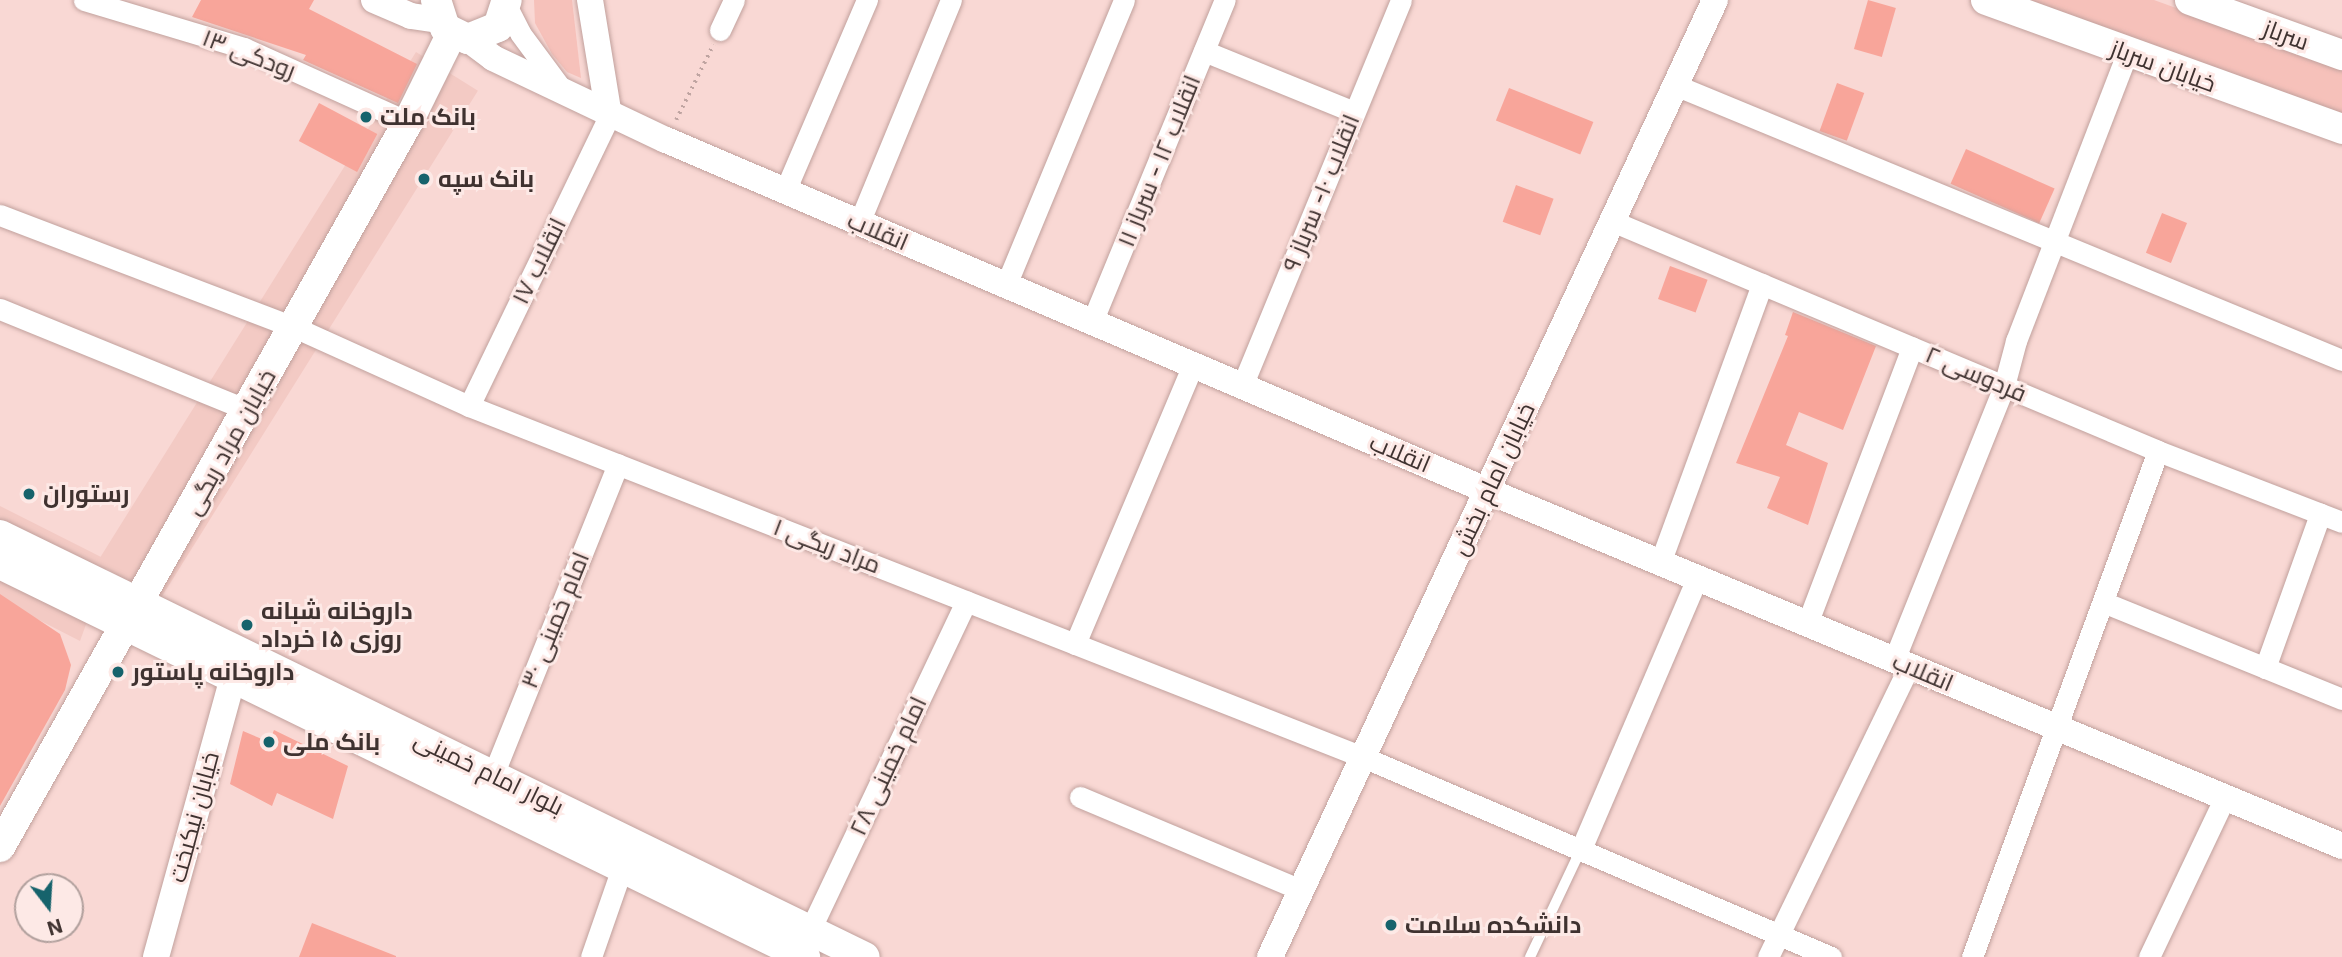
<!DOCTYPE html>
<meta charset="utf-8">
<style>
body{margin:0}
#map{position:relative;width:2342px;height:957px;overflow:hidden;background:#f9d8d4;font-family:Inter,Cairo,sans-serif}
div>[style]{position:absolute}
[style*='--x']{left:calc(var(--x)*1px);top:calc(var(--y)*1px);width:calc(var(--w)*1px);rotate:calc(var(--a)*1deg)}
.built>*{inset:0;background:#f3cac4;transform-origin:0 0}
.green>*{inset:0;background:#f6c1ba}
.building>*{inset:0;background:#f8a59a;transform-origin:0 0}
.path>*{height:3.5px;margin-top:-1.75px;transform-origin:0;background:repeating-linear-gradient(90deg,#bfa4a1 0 2px,transparent 0 7px)}
.roads{filter:drop-shadow(0 0 2px #c1a19d) drop-shadow(0 0 2px #c1a19d)}
.service>*{height:10px;margin:-5px;padding:0 5px;transform-origin:5px;border-radius:5px;background:#fff}
.minor>*{height:21px;margin:-10.5px;padding:0 10.5px;transform-origin:10.5px;border-radius:10.5px;background:#fff}
.tertiary>*{height:26px;margin:-13px;padding:0 13px;transform-origin:13px;border-radius:13px;background:#fff}
.secondary>*{height:30px;margin:-15px;padding:0 15px;transform-origin:15px;border-radius:15px;background:#fff}
.dots>*{width:19px;height:19px;translate:-50% -50%;box-sizing:border-box;border:4px solid #fde9e6;border-radius:50%}
span{translate:-50% -50%;white-space:nowrap;text-align:center;line-height:1.15;-webkit-text-stroke:6px #fde9e6;paint-order:stroke}
.street-label{font-size:24px;color:#3f3230}
.poi-label{font-size:24px;color:#3f3230;font-weight:700}
.left{translate:0 -50%;text-align:left}
.north{position:absolute;left:14px;top:873px;width:70px;height:70px;box-sizing:border-box;background:#fde9e6;border:2px solid #b1a09d;border-radius:50%;rotate:163deg;font-size:19px;font-weight:700;line-height:28px;text-align:center;color:#3f3230}
.north::after{content:'';display:block;margin:auto;width:24px;height:32px;background:#16636c;clip-path:polygon(50% 0,100% 100%,50% 72%,0 100%)}
</style>
<div id="map">
<div class="built">
<i style="left:416px;top:52px;width:73px;height:602px;rotate:32deg"></i>
<i style="clip-path:polygon(0 506px,109px 561px,80px 641px,0 600px)"></i>
</div>
<div class="green">
<i style="clip-path:polygon(534px 0,572px 0,581px 78px,567px 72px,552px 54px,535px 23px)"></i>
<i style="clip-path:polygon(2028px 0,2154px 0,2342px 68px,2342px 116px)"></i>
</div>
<div class="building">
<i style="clip-path:polygon(201px 0,314px 0,309px 9px,417px 64px,398px 103px,303px 60px,306px 55px,192px 17px)"></i>
<i style="left:1868px;top:0;width:29px;height:51px;rotate:16deg"></i>
<i style="left:1837px;top:83px;width:29px;height:51px;rotate:20deg"></i>
<i style="left:1509px;top:88px;width:91px;height:35px;rotate:22deg"></i>
<i style="left:319px;top:103px;width:66px;height:43px;rotate:28deg"></i>
<i style="left:1966px;top:149px;width:97px;height:38px;rotate:24deg"></i>
<i style="left:1516px;top:185px;width:40px;height:39px;rotate:20deg"></i>
<i style="left:2162px;top:213px;width:27px;height:43px;rotate:22deg"></i>
<i style="left:1670px;top:266px;width:40px;height:35px;rotate:20deg"></i>
<i style="clip-path:polygon(1793px 312px,1876px 346px,1843px 430px,1799px 412px,1786px 445px,1828px 463px,1808px 525px,1767px 508px,1780px 477px,1736px 463px,1788px 336px,1785px 335px)"></i>
<i style="clip-path:polygon(0 594px,60px 634px,71px 665px,65px 690px,0 806px)"></i>
<i style="clip-path:polygon(274px 730px,348px 766px,333px 819px,277px 793px,272px 806px,230px 784px,243px 731px,269px 742px)"></i>
<i style="clip-path:polygon(312px 923px,396px 956px,396px 957px,299px 957px)"></i>
</div>
<div class="path">
<i style="--x:676;--y:120;--w:84;--a:-63.7"></i>
</div>
<div class="roads">
<div class="service">
<i style="--x:1530;--y:957;--w:119;--a:-64.7"></i>
</div>
<div class="minor">
<i style="--x:84;--y:0;--w:167;--a:16.7"></i>
<i style="--x:244;--y:48;--w:180;--a:24.3"></i>
<i style="--x:510;--y:0;--w:8;--a:113"></i>
<i style="--x:507;--y:7;--w:29;--a:63"></i>
<i style="--x:520;--y:33;--w:67;--a:53.5"></i>
<i style="--x:720;--y:30;--w:33;--a:-65"></i>
<i style="--x:1204;--y:51;--w:162;--a:22.1"></i>
<i style="--x:1675;--y:85;--w:721;--a:22.41"></i>
<i style="--x:785;--y:191;--w:208;--a:-66.8"></i>
<i style="--x:0;--y:215;--w:315;--a:20.9"></i>
<i style="--x:294;--y:327;--w:192;--a:24.3"></i>
<i style="--x:469;--y:406;--w:960;--a:21.44"></i>
<i style="--x:1363;--y:757;--w:509;--a:23.14"></i>
<i style="--x:1612;--y:221;--w:592;--a:22.84"></i>
<i style="--x:2158;--y:451;--w:197;--a:21.1"></i>
<i style="--x:859;--y:223;--w:241;--a:-67.6"></i>
<i style="--x:1006;--y:285;--w:308;--a:-67.5"></i>
<i style="--x:0;--y:309;--w:267;--a:22.2"></i>
<i style="--x:1092;--y:322;--w:348;--a:-67.6"></i>
<i style="--x:1242;--y:386;--w:417;--a:-67.6"></i>
<i style="--x:469;--y:406;--w:322;--a:-64.2"></i>
<i style="--x:1660;--y:563;--w:297;--a:-69.9"></i>
<i style="--x:2103;--y:602;--w:258;--a:22.1"></i>
<i style="--x:1807;--y:624;--w:296;--a:-69.2"></i>
<i style="--x:1075;--y:644;--w:303;--a:-67.1"></i>
<i style="--x:1894;--y:660;--w:295;--a:-68.1"></i>
<i style="--x:2004;--y:386;--w:47;--a:-75.1"></i>
<i style="--x:2016;--y:341;--w:309;--a:-68.9"></i>
<i style="--x:2265;--y:668;--w:164;--a:-70.3"></i>
<i style="--x:493;--y:775;--w:335;--a:-68.1"></i>
<i style="--x:1080;--y:797;--w:240;--a:22.8"></i>
<i style="--x:1581;--y:849;--w:295;--a:-66.8"></i>
<i style="--x:810;--y:930;--w:364;--a:-64.6"></i>
<i style="--x:591;--y:957;--w:94;--a:-70.8"></i>
<i style="--x:1768;--y:957;--w:323;--a:-64.1"></i>
<i style="--x:1972;--y:957;--w:539;--a:-69.82"></i>
<i style="--x:2149;--y:957;--w:175;--a:-64.6"></i>
</div>
<div class="tertiary">
<i style="--x:374;--y:0;--w:40;--a:23.4"></i>
<i style="--x:411;--y:16;--w:29;--a:8"></i>
<i style="--x:590;--y:0;--w:118;--a:80.7"></i>
<i style="--x:468;--y:39;--w:31;--a:37"></i>
<i style="--x:493;--y:58;--w:191;--a:25.4"></i>
<i style="--x:666;--y:140;--w:894;--a:23.12"></i>
<i style="--x:1488;--y:491;--w:925;--a:22.57"></i>
<i style="--x:156;--y:957;--w:290;--a:-74.6"></i>
<i style="--x:1270;--y:957;--w:1055;--a:-65.06"></i>
</div>
<div class="secondary">
<i style="--x:436;--y:0;--w:29;--a:72"></i>
<i style="--x:445;--y:28;--w:25;--a:26"></i>
<i style="--x:468;--y:39;--w:32;--a:-22"></i>
<i style="--x:498;--y:27;--w:28;--a:-72"></i>
<i style="--x:1986;--y:0;--w:379;--a:19.9"></i>
<i style="--x:2190;--y:0;--w:162;--a:19.9"></i>
<i style="--x:0;--y:535;--w:962;--a:26.01"></i>
<i style="--x:0;--y:564;--w:896;--a:26.02"></i>
<i style="--x:0;--y:847;--w:832;--a:-60.63"></i>
<i style="--x:408;--y:122;--w:99;--a:-63.7"></i>
</div>
</div>
<div class="dots">
<i style="left:366px;top:117px;background:#16636c"></i>
<i style="left:424px;top:179px;background:#16636c"></i>
<i style="left:29px;top:494px;background:#16636c"></i>
<i style="left:247px;top:625px;background:#16636c"></i>
<i style="left:118px;top:672px;background:#16636c"></i>
<i style="left:269px;top:742px;background:#16636c"></i>
<i style="left:1391px;top:925px;background:#16636c"></i>
</div>
<div class="street-label">
<span style="left:2286px;top:35px;rotate:20deg">سرباز</span>
<span style="left:249px;top:54px;rotate:21deg">رودکی ۱۳</span>
<span style="left:2163px;top:66px;rotate:20deg">خیابان سرباز</span>
<span style="left:1159px;top:161px;rotate:-68deg">انقلاب ۱۲ - سرباز ۱۱</span>
<span style="left:1321px;top:193px;rotate:-68deg">انقلاب ۱۰- سرباز ۹</span>
<span style="left:878px;top:231px;rotate:23deg">انقلاب</span>
<span style="left:539px;top:261px;rotate:-64deg">انقلاب ۱۷</span>
<span style="left:1976px;top:374px;rotate:23deg">فردوسی ۲</span>
<span style="left:230px;top:442px;rotate:-61deg">خیابان مراد ریگی</span>
<span style="left:1400px;top:453px;rotate:23deg">انقلاب</span>
<span style="left:1493px;top:479px;rotate:-65deg">خیابان امام بخش</span>
<span style="left:827px;top:546px;rotate:21deg">مراد ریگی ۱</span>
<span style="left:555px;top:620px;rotate:-68deg">امام خمینی ۳۰</span>
<span style="left:1923px;top:672px;rotate:23deg">انقلاب</span>
<span style="left:888px;top:766px;rotate:-65deg">امام خمینی ۲۸</span>
<span style="left:489px;top:773px;rotate:26deg">بلوار امام خمینی</span>
<span style="left:194px;top:817px;rotate:-75deg">خیابان نیکبخت</span>
</div>
<div class="poi-label">
<span class="left" style="left:380px;top:117px">بانک ملت</span>
<span class="left" style="left:438px;top:179px">بانک سپه</span>
<span class="left" style="left:43px;top:494px">رستوران</span>
<span class="left" style="left:261px;top:625px">داروخانه شبانه<br>روزی ۱۵ خرداد</span>
<span class="left" style="left:132px;top:672px">داروخانه پاستور</span>
<span class="left" style="left:283px;top:742px">بانک ملی</span>
<span class="left" style="left:1405px;top:925px">دانشکده سلامت</span>
</div>
<div class="north">N</div>
</div>
